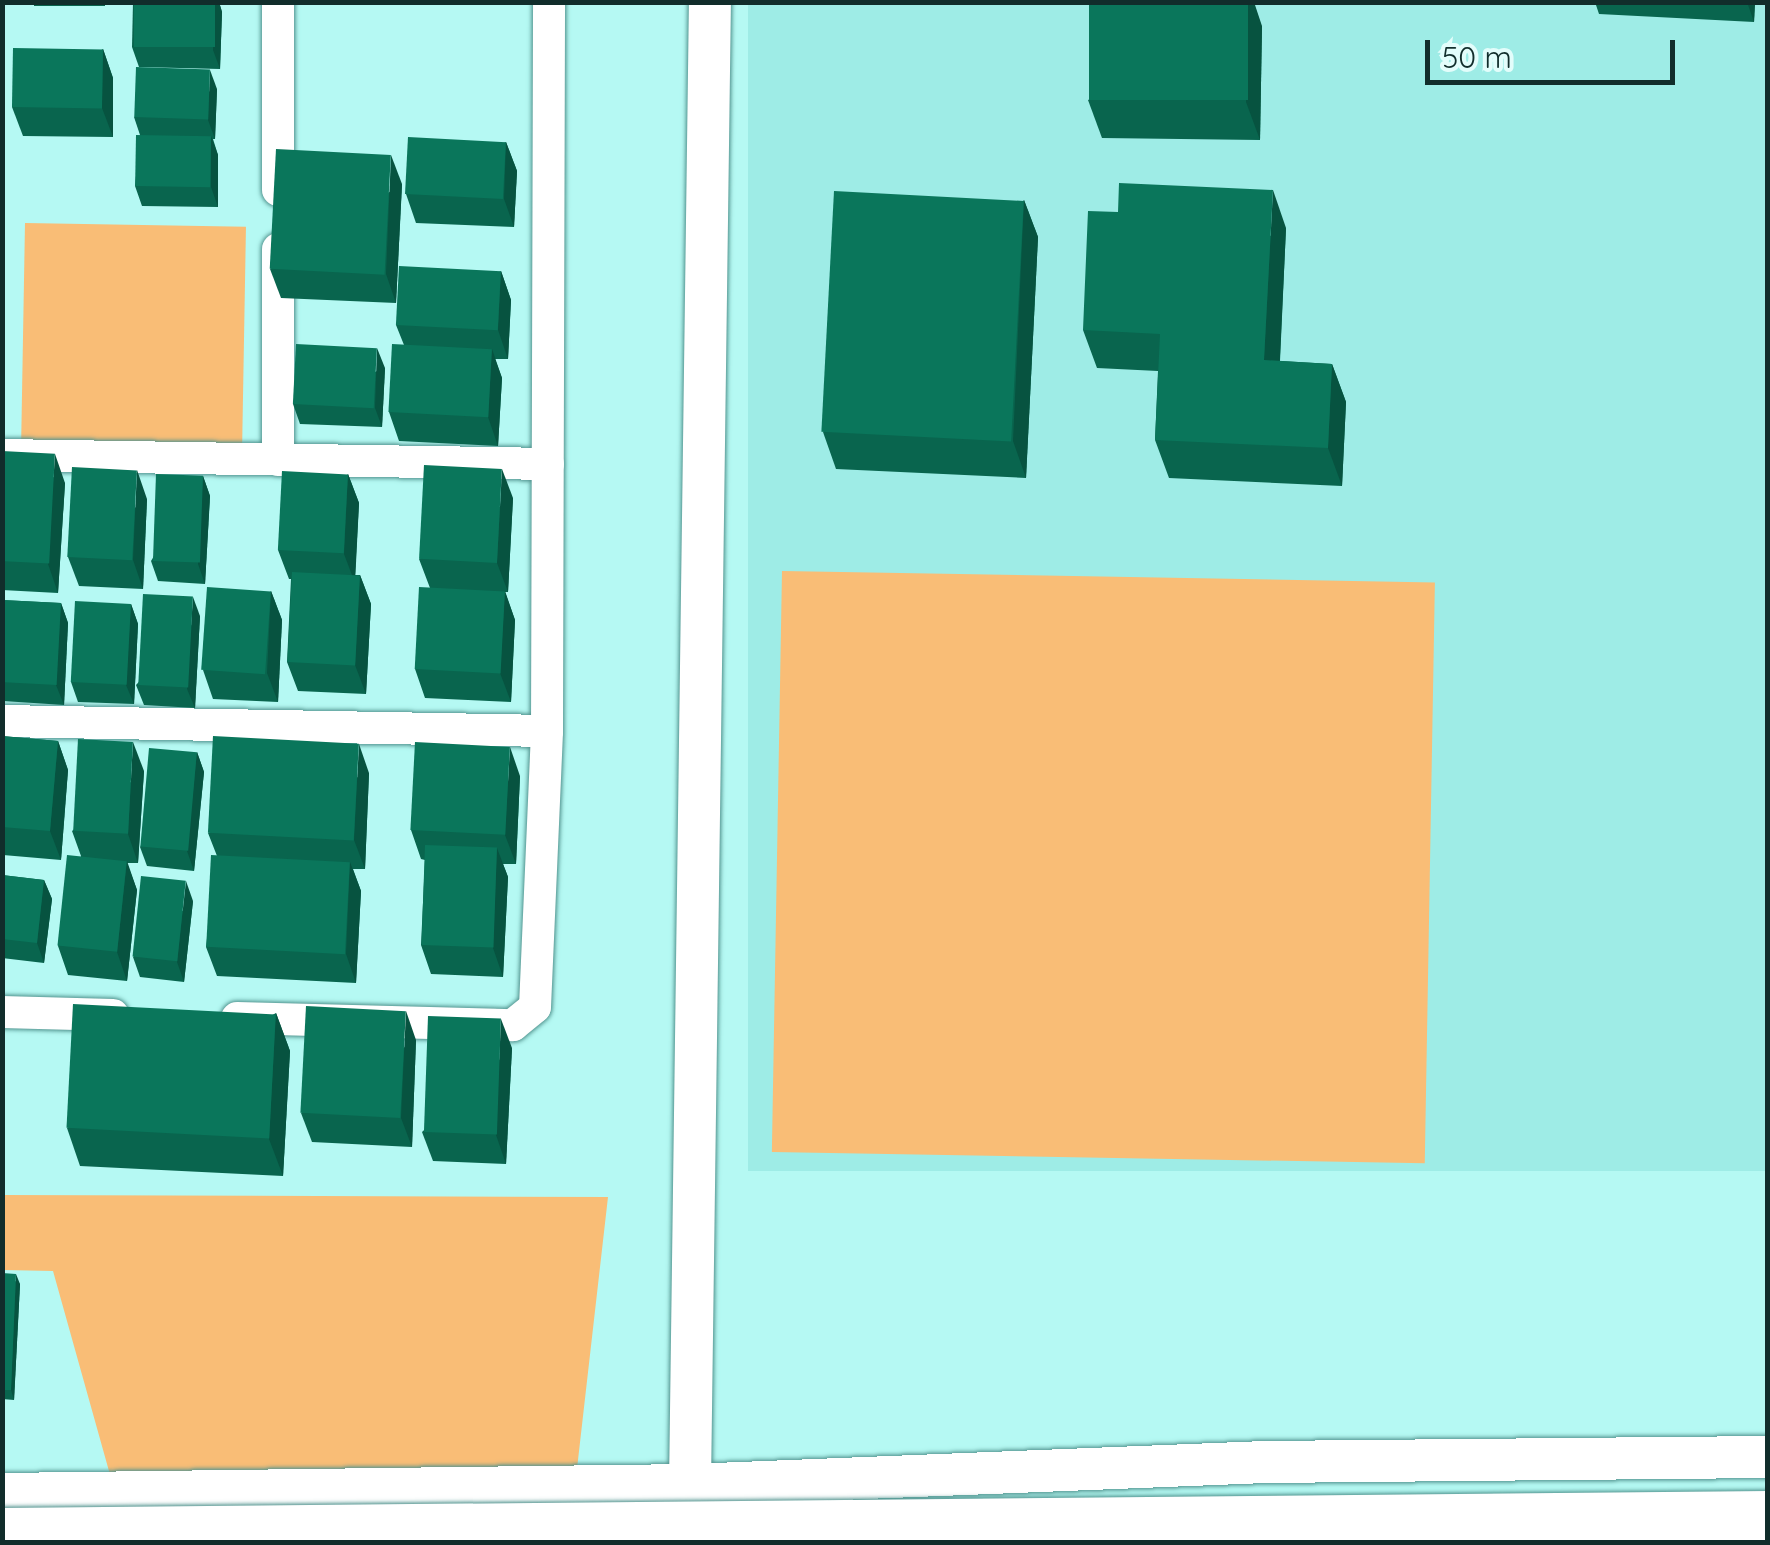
<!DOCTYPE html>
<style>
body{margin:0}
#map{position:relative;width:1770px;height:1545px;overflow:hidden;background:#b5f9f3;font-family:Quicksand,sans-serif}
div>[style]{position:absolute}
[style*='--x']{left:calc(var(--x)*1px);top:calc(var(--y)*1px);width:calc(var(--w)*1px);rotate:calc(var(--a)*1deg)}
.built>*{inset:0;background:#9eece6;transform-origin:0 0}
.green>*{inset:0;background:#f9bd76;transform-origin:0 0}
.roads{filter:drop-shadow(0 0 2px #52948f) drop-shadow(0 0 2px #52948f)}
.minor>*{height:32px;margin:-16px;padding:0 16px;transform-origin:16px;border-radius:16px;background:#fff}
.tertiary>*{height:42px;margin:-21px;padding:0 21px;transform-origin:21px;border-radius:21px;background:#fff}
.bridges{filter:drop-shadow(0 0 2px #52948f) drop-shadow(0 0 2px #52948f)}
.trunk-bridge>*{height:55px;margin:-27.5px;padding:0 27.5px;transform-origin:27.5px;border-radius:27.5px;background:#fff}
.wall>*{inset:0;background:#09654e;transform-origin:0 0}
.shaded-wall>*{inset:0;background:#075340}
.building>*{inset:0;background:#0a765b;transform-origin:0 0}
span{translate:-50% -50%;white-space:nowrap;text-align:center;line-height:1.15;-webkit-text-stroke:10px #e3fdfb;paint-order:stroke}
.frame{position:absolute;inset:0;border:5px solid #112d2b;pointer-events:none}
.scale{position:absolute;left:1425px;top:40px;width:250px;height:45px;box-sizing:border-box;border:5px solid #112d2b;border-top:0;padding-left:12px;font-size:30px;line-height:35px;white-space:nowrap;color:#112d2b;-webkit-text-stroke:8px #e3fdfb;paint-order:stroke}
</style>
<div id="map">
<div class="built">
<i style="left:748px;top:3px;width:1019px;height:1168px"></i>
</div>
<div class="green">
<i style="left:25px;top:223px;width:221px;height:221px;rotate:1deg"></i>
<i style="left:782px;top:571px;width:653px;height:581px;rotate:1deg"></i>
<i style="clip-path:polygon(3px 1195px,608px 1197px,574px 1495px,114px 1489px,53px 1271px,3px 1270px)"></i>
</div>
<div class="roads">
<div class="minor">
<i style="--x:278;--y:190;--w:188;--a:-90"></i>
<i style="--x:2;--y:455;--w:546;--a:0.94"></i>
<i style="--x:278;--y:460;--w:211;--a:-90"></i>
<i style="--x:2;--y:721;--w:545;--a:1.05"></i>
<i style="--x:2;--y:1012;--w:111;--a:1.5"></i>
<i style="--x:237;--y:1018;--w:276;--a:1.5"></i>
<i style="--x:513;--y:1025;--w:28;--a:-39"></i>
<i style="--x:535;--y:1007;--w:276;--a:-87.5"></i>
<i style="--x:547;--y:731;--w:729;--a:-89.84"></i>
</div>
<div class="tertiary">
<i style="--x:2;--y:1494;--w:688;--a:-0.75"></i>
<i style="--x:690;--y:1485;--w:575;--a:-2.29"></i>
<i style="--x:1265;--y:1462;--w:503;--a:-0.57"></i>
<i style="--x:698;--y:1510;--w:26;--a:-108"></i>
<i style="--x:690;--y:1485;--w:1483;--a:-89.23"></i>
</div>
</div>
<div class="bridges">
<div class="trunk-bridge">
<i style="--x:2;--y:1535;--w:1766;--a:-0.55"></i>
</div>
</div>
<div class="wall">
<i style="left:34px;top:2px;width:71px;height:4px"></i>
<i style="clip-path:polygon(133px 2px,219px 2px,222px 12px,220px 69px,139px 67px,132px 47px)"></i>
<i style="clip-path:polygon(1595px 2px,1755px 2px,1754px 22px,1599px 14px)"></i>
<i style="clip-path:polygon(1262px 26px,1260px 140px,1102px 138px,1088px 100px)"></i>
<i style="clip-path:polygon(103px 49px,113px 78px,113px 137px,23px 136px,12px 107px)"></i>
<i style="clip-path:polygon(217px 89px,215px 139px,213px 139px,218px 155px,218px 207px,142px 206px,135px 186px,140px 135px,134px 117px)"></i>
<i style="clip-path:polygon(506px 142px,517px 171px,514px 227px,416px 223px,406px 194px)"></i>
<i style="clip-path:polygon(402px 184px,396px 303px,281px 298px,270px 269px)"></i>
<i style="clip-path:polygon(1024px 200px,1038px 237px,1026px 478px,836px 469px,823px 432px)"></i>
<i style="clip-path:polygon(1286px 228px,1280px 361px,1332px 364px,1346px 402px,1342px 486px,1169px 478px,1155px 440px,1158px 371px,1097px 368px,1083px 330px)"></i>
<i style="clip-path:polygon(501px 271px,511px 300px,508px 359px,495px 359px,502px 378px,498px 446px,399px 441px,389px 412px,404px 345px,396px 325px)"></i>
<i style="clip-path:polygon(385px 368px,382px 427px,300px 424px,293px 404px)"></i>
<i style="clip-path:polygon(2px 451px,65px 483px,58px 593px,2px 590px)"></i>
<i style="clip-path:polygon(348px 474px,359px 503px,355px 575px,360px 575px,371px 604px,366px 694px,298px 691px,287px 662px,291px 579px,289px 579px,278px 550px)"></i>
<i style="clip-path:polygon(203px 476px,210px 496px,205px 584px,158px 581px,151px 561px)"></i>
<i style="clip-path:polygon(513px 498px,508px 592px,505px 592px,515px 620px,511px 702px,425px 698px,415px 669px,430px 588px,419px 559px)"></i>
<i style="clip-path:polygon(147px 499px,143px 589px,79px 586px,68px 557px)"></i>
<i style="clip-path:polygon(271px 591px,282px 620px,278px 702px,213px 699px,203px 670px)"></i>
<i style="clip-path:polygon(2px 600px,61px 603px,68px 623px,64px 705px,3px 701px)"></i>
<i style="clip-path:polygon(131px 604px,138px 624px,134px 704px,78px 702px,71px 682px)"></i>
<i style="clip-path:polygon(200px 616px,195px 708px,144px 705px,136px 685px)"></i>
<i style="clip-path:polygon(2px 736px,58px 741px,68px 770px,61px 860px,3px 855px)"></i>
<i style="clip-path:polygon(197px 752px,204px 772px,194px 871px,147px 866px,140px 847px)"></i>
<i style="clip-path:polygon(144px 771px,138px 863px,127px 863px,137px 890px,127px 981px,68px 975px,58px 946px,81px 856px,72px 831px)"></i>
<i style="clip-path:polygon(369px 773px,365px 869px,353px 869px,361px 891px,356px 983px,217px 976px,206px 947px,217px 856px,208px 833px)"></i>
<i style="clip-path:polygon(520px 776px,516px 864px,503px 864px,508px 877px,503px 977px,431px 974px,421px 945px,425px 860px,421px 859px,411px 830px)"></i>
<i style="clip-path:polygon(2px 875px,44px 880px,52px 899px,44px 963px,2px 958px)"></i>
<i style="clip-path:polygon(193px 901px,184px 982px,140px 977px,133px 957px)"></i>
<i style="clip-path:polygon(276px 1013px,290px 1051px,283px 1176px,80px 1166px,67px 1128px)"></i>
<i style="clip-path:polygon(416px 1040px,412px 1147px,312px 1142px,301px 1113px)"></i>
<i style="clip-path:polygon(512px 1048px,506px 1164px,433px 1161px,422px 1132px)"></i>
<i style="clip-path:polygon(2px 1273px,20px 1284px,14px 1400px,2px 1399px)"></i>
</div>
<div class="shaded-wall">
<i style="clip-path:polygon(215px 2px,219px 2px,222px 12px,220px 69px,213px 50px)"></i>
<i style="clip-path:polygon(1248px 2px,1254px 2px,1262px 26px,1260px 140px,1246px 102px)"></i>
<i style="clip-path:polygon(1747px 2px,1755px 2px,1754px 22px)"></i>
<i style="clip-path:polygon(103px 49px,113px 78px,113px 137px,102px 108px)"></i>
<i style="clip-path:polygon(210px 70px,217px 89px,215px 139px,208px 120px)"></i>
<i style="clip-path:polygon(211px 136px,218px 155px,218px 207px,211px 187px)"></i>
<i style="clip-path:polygon(506px 142px,517px 171px,514px 227px,504px 199px)"></i>
<i style="clip-path:polygon(391px 155px,402px 184px,396px 303px,386px 274px)"></i>
<i style="clip-path:polygon(1273px 190px,1286px 228px,1278px 398px,1264px 360px)"></i>
<i style="clip-path:polygon(1024px 200px,1038px 237px,1026px 478px,1013px 441px)"></i>
<i style="clip-path:polygon(501px 271px,511px 300px,508px 359px,498px 330px)"></i>
<i style="clip-path:polygon(377px 348px,385px 368px,382px 427px,375px 408px)"></i>
<i style="clip-path:polygon(492px 349px,502px 378px,498px 446px,488px 417px)"></i>
<i style="clip-path:polygon(1332px 364px,1346px 402px,1342px 486px,1328px 448px)"></i>
<i style="clip-path:polygon(55px 454px,65px 483px,58px 593px,48px 564px)"></i>
<i style="clip-path:polygon(502px 469px,513px 498px,508px 592px,497px 563px)"></i>
<i style="clip-path:polygon(137px 470px,147px 499px,143px 589px,133px 560px)"></i>
<i style="clip-path:polygon(348px 474px,359px 503px,355px 583px,344px 554px)"></i>
<i style="clip-path:polygon(203px 476px,210px 496px,205px 584px,198px 564px)"></i>
<i style="clip-path:polygon(360px 575px,371px 604px,366px 694px,355px 665px)"></i>
<i style="clip-path:polygon(271px 591px,282px 620px,278px 702px,267px 673px)"></i>
<i style="clip-path:polygon(505px 591px,515px 620px,511px 702px,500px 673px)"></i>
<i style="clip-path:polygon(193px 597px,200px 616px,195px 708px,187px 689px)"></i>
<i style="clip-path:polygon(61px 603px,68px 623px,64px 705px,56px 685px)"></i>
<i style="clip-path:polygon(131px 604px,138px 624px,134px 704px,126px 685px)"></i>
<i style="clip-path:polygon(58px 741px,68px 770px,61px 860px,50px 831px)"></i>
<i style="clip-path:polygon(133px 742px,144px 771px,138px 863px,128px 834px)"></i>
<i style="clip-path:polygon(359px 744px,369px 773px,365px 869px,354px 840px)"></i>
<i style="clip-path:polygon(510px 747px,520px 776px,516px 864px,505px 835px)"></i>
<i style="clip-path:polygon(197px 752px,204px 772px,194px 871px,187px 851px)"></i>
<i style="clip-path:polygon(497px 848px,508px 877px,503px 977px,493px 948px)"></i>
<i style="clip-path:polygon(127px 861px,137px 890px,127px 981px,117px 952px)"></i>
<i style="clip-path:polygon(350px 862px,361px 891px,356px 983px,346px 954px)"></i>
<i style="clip-path:polygon(44px 880px,52px 899px,44px 963px,37px 943px)"></i>
<i style="clip-path:polygon(186px 881px,193px 901px,184px 982px,177px 962px)"></i>
<i style="clip-path:polygon(406px 1011px,416px 1040px,412px 1147px,401px 1118px)"></i>
<i style="clip-path:polygon(276px 1013px,290px 1051px,283px 1176px,269px 1139px)"></i>
<i style="clip-path:polygon(501px 1019px,512px 1048px,506px 1164px,496px 1135px)"></i>
<i style="clip-path:polygon(16px 1274px,20px 1284px,14px 1400px,11px 1390px)"></i>
</div>
<div class="building">
<i style="left:134px;top:2px;width:81px;height:45px"></i>
<i style="left:1089px;top:2px;width:159px;height:98px"></i>
<i style="left:13px;top:48px;width:90px;height:59px;rotate:1deg"></i>
<i style="left:136px;top:67px;width:74px;height:50px;rotate:2deg"></i>
<i style="left:136px;top:135px;width:75px;height:51px;rotate:1deg"></i>
<i style="left:408px;top:137px;width:98px;height:57px;rotate:3deg"></i>
<i style="left:276px;top:149px;width:115px;height:120px;rotate:3deg"></i>
<i style="clip-path:polygon(1119px 183px,1273px 190px,1264px 360px,1332px 364px,1328px 448px,1155px 440px,1160px 334px,1083px 330px,1088px 211px,1118px 212px)"></i>
<i style="left:834px;top:191px;width:190px;height:241px;rotate:3deg"></i>
<i style="left:399px;top:266px;width:102px;height:59px;rotate:3deg"></i>
<i style="left:296px;top:344px;width:81px;height:60px;rotate:3deg"></i>
<i style="left:392px;top:344px;width:100px;height:68px;rotate:3deg"></i>
<i style="left:2px;top:451px;width:53px;height:110px;rotate:3deg"></i>
<i style="left:424px;top:465px;width:78px;height:94px;rotate:3deg"></i>
<i style="left:72px;top:467px;width:65px;height:90px;rotate:3deg"></i>
<i style="left:282px;top:471px;width:66px;height:79px;rotate:3deg"></i>
<i style="left:156px;top:474px;width:47px;height:87px;rotate:2deg"></i>
<i style="left:292px;top:572px;width:68px;height:90px;rotate:3deg"></i>
<i style="left:207px;top:587px;width:64px;height:83px;rotate:4deg"></i>
<i style="left:419px;top:587px;width:86px;height:82px;rotate:3deg"></i>
<i style="left:143px;top:594px;width:50px;height:91px;rotate:3deg"></i>
<i style="left:2px;top:600px;width:59px;height:82px;rotate:3deg"></i>
<i style="left:75px;top:601px;width:56px;height:81px;rotate:3deg"></i>
<i style="clip-path:polygon(2px 736px,58px 741px,50px 831px,2px 827px)"></i>
<i style="left:213px;top:736px;width:146px;height:97px;rotate:3deg"></i>
<i style="left:78px;top:739px;width:55px;height:92px;rotate:3deg"></i>
<i style="left:415px;top:742px;width:95px;height:88px;rotate:3deg"></i>
<i style="left:149px;top:748px;width:48px;height:99px;rotate:5deg"></i>
<i style="left:425px;top:845px;width:72px;height:100px;rotate:2deg"></i>
<i style="left:67px;top:855px;width:60px;height:91px;rotate:6deg"></i>
<i style="left:211px;top:855px;width:139px;height:92px;rotate:3deg"></i>
<i style="clip-path:polygon(2px 875px,44px 880px,37px 943px,2px 939px)"></i>
<i style="left:141px;top:876px;width:45px;height:81px;rotate:6deg"></i>
<i style="left:73px;top:1004px;width:203px;height:124px;rotate:3deg"></i>
<i style="left:306px;top:1006px;width:100px;height:107px;rotate:3deg"></i>
<i style="left:428px;top:1016px;width:73px;height:116px;rotate:2deg"></i>
<i style="clip-path:polygon(2px 1273px,16px 1274px,11px 1390px,2px 1390px)"></i>
</div>
<div class="frame"></div>
<div class="scale">50 m</div>
</div>
